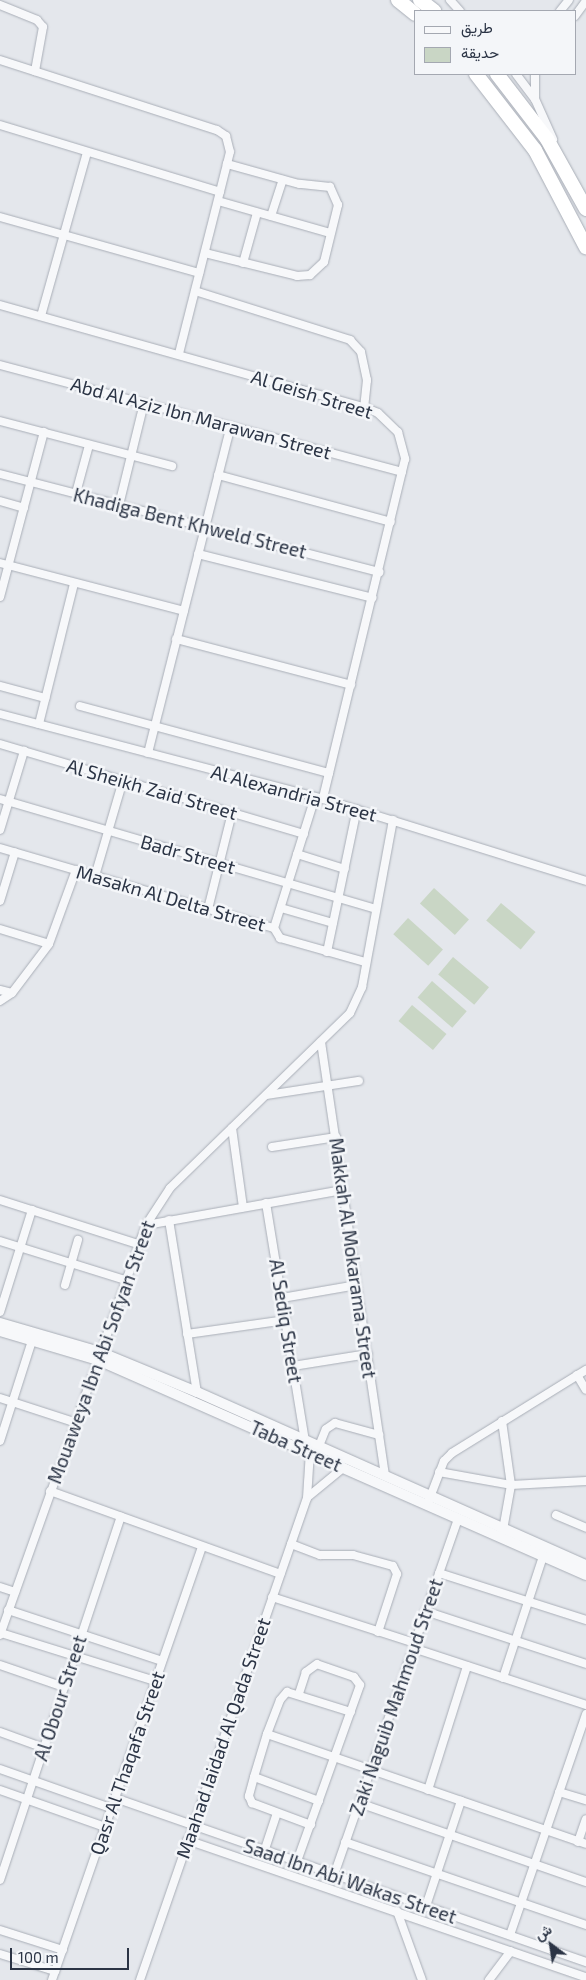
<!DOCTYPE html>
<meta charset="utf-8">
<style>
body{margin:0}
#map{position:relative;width:586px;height:1980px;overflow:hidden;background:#e4e7ec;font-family:"Exo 2",Vazirmatn,sans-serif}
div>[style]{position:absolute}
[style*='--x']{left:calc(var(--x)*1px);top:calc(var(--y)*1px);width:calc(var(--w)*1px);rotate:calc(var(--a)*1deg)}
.green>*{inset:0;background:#c9d6c5;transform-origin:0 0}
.roads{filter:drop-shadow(0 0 1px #a9aeb7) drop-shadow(0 0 1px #a9aeb7)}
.minor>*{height:8px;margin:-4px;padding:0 4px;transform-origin:4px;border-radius:4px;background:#f7f8fa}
.tertiary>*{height:10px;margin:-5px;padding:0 5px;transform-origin:5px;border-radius:5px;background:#f7f8fa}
.trunk>*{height:14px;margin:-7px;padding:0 7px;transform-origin:7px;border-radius:7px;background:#fff}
span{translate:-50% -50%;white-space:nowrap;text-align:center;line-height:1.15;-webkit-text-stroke:5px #f4f6f9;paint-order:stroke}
.street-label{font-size:19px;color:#2b3445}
.legend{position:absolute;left:414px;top:10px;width:162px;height:65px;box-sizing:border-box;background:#f4f6f9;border:1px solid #a4a8b1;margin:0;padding:6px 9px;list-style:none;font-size:15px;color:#2b3445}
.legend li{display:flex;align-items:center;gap:10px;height:25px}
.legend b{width:25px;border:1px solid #a4a8b1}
.north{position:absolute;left:526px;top:1920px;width:50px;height:50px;-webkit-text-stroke:4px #f4f6f9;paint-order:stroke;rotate:329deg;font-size:14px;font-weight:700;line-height:20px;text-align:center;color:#2b3445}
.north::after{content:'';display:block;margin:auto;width:18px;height:22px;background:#2b3445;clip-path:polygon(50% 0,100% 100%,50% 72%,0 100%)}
.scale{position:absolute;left:10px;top:1948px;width:119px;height:22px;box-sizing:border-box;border:2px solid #2b3445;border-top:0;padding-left:6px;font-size:15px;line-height:18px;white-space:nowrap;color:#2b3445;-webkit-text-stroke:4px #f4f6f9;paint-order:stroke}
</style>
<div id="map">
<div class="green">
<i style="left:434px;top:888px;width:47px;height:21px;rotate:42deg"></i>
<i style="left:501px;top:903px;width:45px;height:23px;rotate:40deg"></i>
<i style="left:408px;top:918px;width:47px;height:22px;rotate:42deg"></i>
<i style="left:453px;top:957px;width:47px;height:23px;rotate:40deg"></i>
<i style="left:432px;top:981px;width:46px;height:22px;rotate:41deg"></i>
<i style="left:412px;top:1005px;width:45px;height:21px;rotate:40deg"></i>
</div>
<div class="roads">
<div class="minor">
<i style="--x:450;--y:0;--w:15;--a:48"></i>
<i style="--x:0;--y:5;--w:40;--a:22"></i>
<i style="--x:37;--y:20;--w:9;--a:49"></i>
<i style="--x:43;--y:27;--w:45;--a:100.3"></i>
<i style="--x:560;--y:11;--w:14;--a:-51"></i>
<i style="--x:575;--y:16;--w:19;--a:-54"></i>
<i style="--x:0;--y:60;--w:228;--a:17.9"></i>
<i style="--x:217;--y:130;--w:11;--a:34"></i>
<i style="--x:226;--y:136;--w:16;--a:76"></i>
<i style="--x:230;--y:152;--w:207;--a:104.2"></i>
<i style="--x:516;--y:74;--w:31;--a:53"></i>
<i style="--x:535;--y:99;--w:44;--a:65.8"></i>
<i style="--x:535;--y:99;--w:25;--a:-90"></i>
<i style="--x:0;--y:125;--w:230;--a:16.9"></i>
<i style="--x:218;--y:201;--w:116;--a:15.9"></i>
<i style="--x:271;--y:216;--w:38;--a:-72"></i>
<i style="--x:0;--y:217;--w:207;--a:15.7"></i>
<i style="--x:205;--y:253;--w:95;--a:14"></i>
<i style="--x:297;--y:276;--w:13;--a:-4"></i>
<i style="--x:310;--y:275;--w:19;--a:-43"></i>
<i style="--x:324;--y:262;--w:59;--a:-76.2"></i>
<i style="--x:338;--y:205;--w:20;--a:-114"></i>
<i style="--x:330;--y:187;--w:31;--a:-174"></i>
<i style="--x:299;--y:184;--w:75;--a:-164.5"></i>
<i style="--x:243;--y:263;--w:52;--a:-74.4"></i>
<i style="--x:195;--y:291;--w:163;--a:17.5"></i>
<i style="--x:350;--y:340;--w:16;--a:47"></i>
<i style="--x:361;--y:352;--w:29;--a:78"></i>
<i style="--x:367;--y:380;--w:27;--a:96"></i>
<i style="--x:0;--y:305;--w:378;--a:15.7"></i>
<i style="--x:364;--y:407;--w:15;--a:23"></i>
<i style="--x:378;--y:413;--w:28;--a:44"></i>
<i style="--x:398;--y:432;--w:28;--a:75"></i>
<i style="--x:405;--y:459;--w:350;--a:103.6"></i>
<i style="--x:41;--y:316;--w:170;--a:-74.3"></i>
<i style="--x:0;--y:365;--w:416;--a:14.9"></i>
<i style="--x:0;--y:421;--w:178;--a:14.7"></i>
<i style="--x:0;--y:474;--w:392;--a:14.5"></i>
<i style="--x:218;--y:475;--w:179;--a:15.2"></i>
<i style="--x:76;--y:493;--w:50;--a:-74.8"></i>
<i style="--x:0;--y:501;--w:25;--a:16"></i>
<i style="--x:119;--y:505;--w:105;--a:-76.2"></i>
<i style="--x:198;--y:554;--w:180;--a:14.1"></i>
<i style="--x:0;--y:563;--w:190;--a:14.6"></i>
<i style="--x:0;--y:597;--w:171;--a:-75.1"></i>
<i style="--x:176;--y:639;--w:181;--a:14.7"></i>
<i style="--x:0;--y:686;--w:47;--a:14.9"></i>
<i style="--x:80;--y:706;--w:258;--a:15.1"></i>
<i style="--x:0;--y:714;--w:334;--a:14.7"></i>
<i style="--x:323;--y:799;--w:275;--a:17.3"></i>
<i style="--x:39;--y:724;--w:144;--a:-76"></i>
<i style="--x:0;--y:744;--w:317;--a:16.5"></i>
<i style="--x:148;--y:753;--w:337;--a:-75.8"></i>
<i style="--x:0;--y:799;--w:391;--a:16.3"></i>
<i style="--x:0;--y:830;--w:83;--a:-73.1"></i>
<i style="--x:0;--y:848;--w:285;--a:16.3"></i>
<i style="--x:274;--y:928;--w:12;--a:59"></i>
<i style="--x:280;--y:938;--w:88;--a:15.8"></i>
<i style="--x:297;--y:854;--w:50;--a:17.4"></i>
<i style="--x:95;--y:876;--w:100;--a:-73.7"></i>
<i style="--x:0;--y:901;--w:51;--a:-73"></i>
<i style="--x:281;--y:908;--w:54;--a:16.1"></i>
<i style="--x:208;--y:909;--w:99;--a:-76"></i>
<i style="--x:274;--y:928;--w:137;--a:-72.6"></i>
<i style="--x:0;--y:929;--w:51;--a:17"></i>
<i style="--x:327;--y:952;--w:146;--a:-78.2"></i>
<i style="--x:0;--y:990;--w:12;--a:14"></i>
<i style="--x:0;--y:1001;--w:14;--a:-34"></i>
<i style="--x:12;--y:993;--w:61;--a:-52.9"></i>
<i style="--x:49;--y:944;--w:79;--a:-70"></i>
<i style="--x:321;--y:1042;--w:437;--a:81.6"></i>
<i style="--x:267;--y:1095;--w:93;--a:-8.7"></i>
<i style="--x:232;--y:1128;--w:80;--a:82.1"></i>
<i style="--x:272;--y:1147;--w:65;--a:-8.9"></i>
<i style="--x:0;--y:1200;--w:145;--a:17.7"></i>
<i style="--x:266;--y:1203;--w:240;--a:80.7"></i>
<i style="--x:169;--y:1220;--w:174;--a:80.8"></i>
<i style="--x:146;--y:1225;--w:200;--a:-10.1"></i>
<i style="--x:0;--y:1241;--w:131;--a:17.3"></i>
<i style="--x:65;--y:1285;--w:47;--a:-73.9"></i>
<i style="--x:282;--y:1298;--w:76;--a:-9.8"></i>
<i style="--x:0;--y:1312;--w:107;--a:-72.6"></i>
<i style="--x:187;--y:1334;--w:100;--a:-8"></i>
<i style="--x:293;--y:1366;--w:76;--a:-9.1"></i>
<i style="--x:577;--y:1375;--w:17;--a:59"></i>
<i style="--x:0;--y:1398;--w:78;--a:18"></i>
<i style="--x:502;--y:1421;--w:65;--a:82"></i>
<i style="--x:511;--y:1485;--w:46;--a:100.1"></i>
<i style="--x:0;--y:1441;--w:105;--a:-72.3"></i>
<i style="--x:319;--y:1446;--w:18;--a:-68"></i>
<i style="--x:326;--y:1429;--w:11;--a:-34"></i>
<i style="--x:335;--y:1423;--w:46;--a:15.3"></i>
<i style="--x:439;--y:1472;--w:73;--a:10.2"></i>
<i style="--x:511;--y:1485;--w:75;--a:-3.1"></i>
<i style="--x:50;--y:1491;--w:245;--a:19.8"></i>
<i style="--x:309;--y:1496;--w:45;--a:-39.6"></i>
<i style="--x:429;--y:1500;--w:42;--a:-69"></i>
<i style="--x:444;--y:1461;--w:11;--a:-45"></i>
<i style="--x:452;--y:1453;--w:158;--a:-31.8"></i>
<i style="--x:556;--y:1515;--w:33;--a:23"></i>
<i style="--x:291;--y:1544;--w:31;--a:21"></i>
<i style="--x:320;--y:1555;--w:33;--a:0"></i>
<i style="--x:353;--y:1555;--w:41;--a:15.4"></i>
<i style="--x:393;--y:1566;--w:9;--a:63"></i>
<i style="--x:397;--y:1574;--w:61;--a:108.1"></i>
<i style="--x:439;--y:1573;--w:154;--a:17.7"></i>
<i style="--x:0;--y:1587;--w:16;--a:18"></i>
<i style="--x:272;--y:1597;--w:149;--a:17.9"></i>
<i style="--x:8;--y:1610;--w:162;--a:18.3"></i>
<i style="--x:425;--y:1611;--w:169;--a:18.2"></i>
<i style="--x:1;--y:1633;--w:161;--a:17.3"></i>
<i style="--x:0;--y:1635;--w:435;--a:-70.4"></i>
<i style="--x:146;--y:1225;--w:44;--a:-57"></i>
<i style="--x:170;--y:1188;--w:251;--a:-44.2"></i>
<i style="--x:350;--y:1013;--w:29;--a:-65"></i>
<i style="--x:362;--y:987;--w:170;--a:-79.5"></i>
<i style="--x:413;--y:1648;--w:182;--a:18.2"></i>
<i style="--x:0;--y:1665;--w:68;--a:19"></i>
<i style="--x:503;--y:1678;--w:128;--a:-71.8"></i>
<i style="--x:0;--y:1732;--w:47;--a:20"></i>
<i style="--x:267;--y:1734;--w:337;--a:19"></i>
<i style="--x:0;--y:1769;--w:118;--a:19.4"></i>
<i style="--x:254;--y:1777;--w:20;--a:105"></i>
<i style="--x:249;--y:1796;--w:8;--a:67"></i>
<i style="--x:252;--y:1803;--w:63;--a:20.4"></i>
<i style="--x:0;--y:1790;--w:111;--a:19.4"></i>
<i style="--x:428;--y:1790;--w:130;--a:-72.5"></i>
<i style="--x:559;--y:1792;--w:28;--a:17"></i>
<i style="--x:115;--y:1798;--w:499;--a:19.2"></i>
<i style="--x:319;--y:1801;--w:69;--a:-159.7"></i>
<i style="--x:254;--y:1777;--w:45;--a:-73.2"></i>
<i style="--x:267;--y:1734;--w:36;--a:-69"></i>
<i style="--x:280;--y:1700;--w:11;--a:-49"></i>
<i style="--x:287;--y:1692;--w:67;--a:17.4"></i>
<i style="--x:359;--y:1803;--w:240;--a:19.2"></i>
<i style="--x:187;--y:1840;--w:422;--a:19"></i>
<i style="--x:345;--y:1842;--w:255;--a:19"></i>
<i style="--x:578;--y:1842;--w:24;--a:-71"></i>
<i style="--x:264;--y:1852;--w:41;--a:-71.6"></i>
<i style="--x:296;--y:1864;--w:190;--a:-70.3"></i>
<i style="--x:360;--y:1685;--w:10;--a:-127"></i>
<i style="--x:354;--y:1677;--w:39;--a:-161"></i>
<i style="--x:317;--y:1664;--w:14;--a:144"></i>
<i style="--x:306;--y:1672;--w:23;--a:108"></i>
<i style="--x:334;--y:1875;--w:377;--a:-70.8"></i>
<i style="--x:0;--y:1880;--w:383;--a:-71.6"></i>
<i style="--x:426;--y:1906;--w:111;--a:-71.6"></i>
<i style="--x:397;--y:1911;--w:73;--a:70.1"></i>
<i style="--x:0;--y:1930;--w:66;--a:17.6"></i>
<i style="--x:510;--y:1935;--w:234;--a:-71"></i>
<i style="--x:0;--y:1954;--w:58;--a:17.2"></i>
<i style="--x:52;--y:1980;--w:458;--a:-70.9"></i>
<i style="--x:140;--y:1980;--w:510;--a:-70.89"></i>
<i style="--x:307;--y:1498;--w:46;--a:-86.3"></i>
<i style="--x:489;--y:1980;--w:36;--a:-53"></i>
</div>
<div class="tertiary">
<i style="--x:0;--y:1323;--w:104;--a:16.2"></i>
<i style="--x:100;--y:1352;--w:105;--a:22.4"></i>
<i style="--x:197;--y:1392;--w:426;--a:24"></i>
<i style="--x:0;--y:1331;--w:102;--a:16.5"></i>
<i style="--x:98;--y:1360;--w:533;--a:23.78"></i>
</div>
<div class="trunk">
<i style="--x:398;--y:0;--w:22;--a:39"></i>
<i style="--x:420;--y:0;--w:18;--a:38"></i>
<i style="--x:476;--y:74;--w:96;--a:52.2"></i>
<i style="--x:535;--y:150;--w:110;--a:62.3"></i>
<i style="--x:497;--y:74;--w:82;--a:52.4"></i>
<i style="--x:547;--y:139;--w:80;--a:60.9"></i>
</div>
</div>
<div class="street-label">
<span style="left:312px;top:394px;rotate:17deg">Al Geish Street</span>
<span style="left:201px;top:418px;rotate:15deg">Abd Al Aziz Ibn Marawan Street</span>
<span style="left:190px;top:523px;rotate:14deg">Khadiga Bent Khweld Street</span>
<span style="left:152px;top:789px;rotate:16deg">Al Sheikh Zaid Street</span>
<span style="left:294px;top:793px;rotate:15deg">Al Alexandria Street</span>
<span style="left:188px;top:854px;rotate:16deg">Badr Street</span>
<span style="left:171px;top:898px;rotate:16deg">Masakn Al Delta Street</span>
<span style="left:353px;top:1258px;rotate:82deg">Makkah Al Mokarama Street</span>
<span style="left:286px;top:1321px;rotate:81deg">Al Sediq Street</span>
<span style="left:101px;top:1352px;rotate:-70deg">Mouaweya Ibn Abi Sofyan Street</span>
<span style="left:296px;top:1446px;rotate:24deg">Taba Street</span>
<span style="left:396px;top:1697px;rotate:-71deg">Zaki Naguib Mahmoud Street</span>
<span style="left:60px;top:1698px;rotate:-72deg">Al Obour Street</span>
<span style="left:223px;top:1738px;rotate:-71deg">Maahad Iaidad Al Qada Street</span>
<span style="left:127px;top:1763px;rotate:-71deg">Qasr Al Thaqafa Street</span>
<span style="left:350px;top:1881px;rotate:19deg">Saad Ibn Abi Wakas Street</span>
</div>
<ul class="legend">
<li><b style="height:6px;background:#f7f8fa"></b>طريق</li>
<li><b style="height:14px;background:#c9d6c5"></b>حديقة</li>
</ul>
<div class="north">ش</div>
<div class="scale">100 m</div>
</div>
